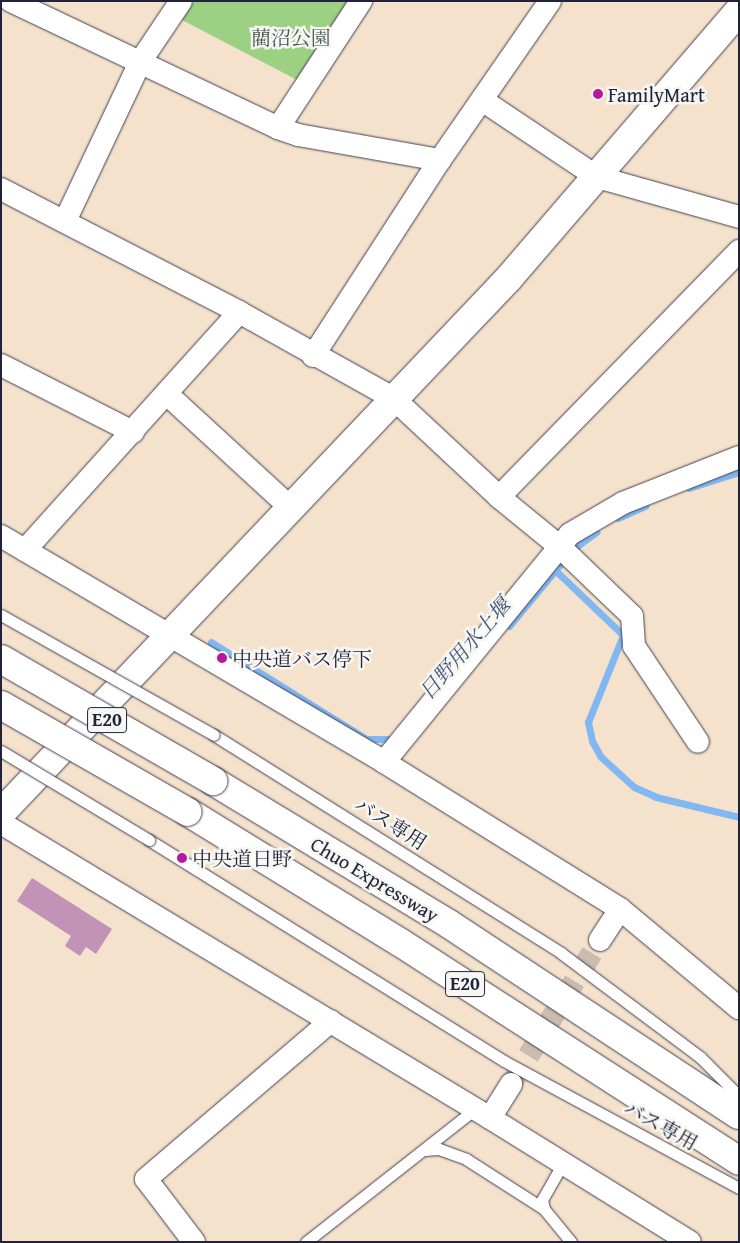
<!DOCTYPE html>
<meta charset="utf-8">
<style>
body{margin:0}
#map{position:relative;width:740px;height:1243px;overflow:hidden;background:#f5e2cc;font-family:"Gentium Book Plus","Noto Serif JP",serif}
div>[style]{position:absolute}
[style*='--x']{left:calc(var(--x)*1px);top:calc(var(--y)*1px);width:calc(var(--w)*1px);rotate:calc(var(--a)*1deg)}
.green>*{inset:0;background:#9cd183}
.stream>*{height:7px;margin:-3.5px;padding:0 3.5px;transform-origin:3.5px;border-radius:3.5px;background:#81b8f1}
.building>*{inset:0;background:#c393b7}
.minor-tunnel>*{height:22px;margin-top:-11px;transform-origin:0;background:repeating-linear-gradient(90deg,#cbbcaf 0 22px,transparent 0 33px)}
.roads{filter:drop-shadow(0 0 1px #423f51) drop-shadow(0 0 1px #423f51)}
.service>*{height:11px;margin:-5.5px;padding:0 5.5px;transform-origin:5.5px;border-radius:5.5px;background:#fff}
.minor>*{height:22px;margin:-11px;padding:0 11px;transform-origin:11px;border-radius:11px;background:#fff}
.tertiary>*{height:28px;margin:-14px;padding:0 14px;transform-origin:14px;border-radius:14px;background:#fff}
.motorway>*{height:28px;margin:-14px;padding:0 14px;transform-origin:14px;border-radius:14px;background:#fff}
.bridges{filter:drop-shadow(0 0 1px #423f51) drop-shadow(0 0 1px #423f51)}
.service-bridge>*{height:11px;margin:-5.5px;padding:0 5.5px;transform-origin:5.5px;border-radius:5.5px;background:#fff}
.motorway-bridge>*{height:28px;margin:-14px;padding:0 14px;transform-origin:14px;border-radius:14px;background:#fff}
.dots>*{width:14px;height:14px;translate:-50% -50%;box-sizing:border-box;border:2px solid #f6f6f2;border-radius:50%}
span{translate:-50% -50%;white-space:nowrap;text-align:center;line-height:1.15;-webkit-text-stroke:5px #f6f6f2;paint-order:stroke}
.shield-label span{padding:1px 4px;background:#f6f6f2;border:1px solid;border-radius:4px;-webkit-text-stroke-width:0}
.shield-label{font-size:19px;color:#22223b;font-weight:700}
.park-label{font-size:20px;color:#475751}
.poi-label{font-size:20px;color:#22223b}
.left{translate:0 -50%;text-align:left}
.street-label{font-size:20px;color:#22223b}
.water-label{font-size:21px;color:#43567b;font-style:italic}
.frame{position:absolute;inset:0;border:2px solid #22223b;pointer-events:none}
</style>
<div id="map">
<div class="green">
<i style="clip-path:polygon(194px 1px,348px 1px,303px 83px,182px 20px)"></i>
</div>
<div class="stream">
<i style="--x:689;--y:488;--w:52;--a:-17.7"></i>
<i style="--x:618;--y:518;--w:30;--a:-24"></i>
<i style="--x:556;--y:571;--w:93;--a:43.7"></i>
<i style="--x:623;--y:635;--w:94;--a:111.9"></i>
<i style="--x:588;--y:722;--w:19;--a:78"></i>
<i style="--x:592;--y:741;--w:18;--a:61"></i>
<i style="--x:601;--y:757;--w:45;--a:42.3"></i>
<i style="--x:634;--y:787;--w:24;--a:24"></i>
<i style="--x:656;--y:797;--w:85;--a:13.5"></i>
<i style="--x:509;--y:626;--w:100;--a:-50.3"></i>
<i style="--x:573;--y:549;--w:29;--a:-36"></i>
<i style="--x:211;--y:642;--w:183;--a:32"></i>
<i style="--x:366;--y:739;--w:31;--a:0"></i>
</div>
<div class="building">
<i style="clip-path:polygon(32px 878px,112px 929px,96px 954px,86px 947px,80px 956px,65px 946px,71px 936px,17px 901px)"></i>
</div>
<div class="minor-tunnel">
<i style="--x:511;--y:1084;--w:169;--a:-58.3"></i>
</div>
<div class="roads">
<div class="service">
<i style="--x:214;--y:735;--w:410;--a:32.1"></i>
<i style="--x:561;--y:953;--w:174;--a:36.8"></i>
<i style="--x:700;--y:1057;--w:55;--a:45"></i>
<i style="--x:149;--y:840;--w:418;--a:31.9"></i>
<i style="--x:504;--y:1061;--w:267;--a:28.4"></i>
<i style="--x:425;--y:1150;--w:14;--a:-4"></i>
<i style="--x:439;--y:1149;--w:29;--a:20"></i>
<i style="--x:466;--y:1159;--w:93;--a:32.7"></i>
<i style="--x:563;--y:1163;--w:43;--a:119.6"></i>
<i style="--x:542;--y:1200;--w:9;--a:77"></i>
<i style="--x:544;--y:1209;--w:43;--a:50.7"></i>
<i style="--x:306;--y:1242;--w:215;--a:-38.2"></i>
</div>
<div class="minor">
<i style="--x:11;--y:1;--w:296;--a:25.4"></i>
<i style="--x:278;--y:128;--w:21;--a:19"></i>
<i style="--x:298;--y:135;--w:144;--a:10"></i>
<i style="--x:482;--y:100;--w:138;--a:33.8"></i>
<i style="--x:597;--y:177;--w:148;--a:15.7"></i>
<i style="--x:278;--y:128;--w:152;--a:-56.8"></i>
<i style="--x:1;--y:189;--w:268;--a:27.3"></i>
<i style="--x:239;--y:312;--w:176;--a:29.2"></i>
<i style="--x:393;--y:398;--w:145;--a:43"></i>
<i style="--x:499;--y:497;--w:77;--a:39.2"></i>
<i style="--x:559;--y:546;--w:101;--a:43.8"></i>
<i style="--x:632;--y:616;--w:30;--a:86"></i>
<i style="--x:634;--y:646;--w:115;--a:56.3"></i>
<i style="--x:65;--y:221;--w:176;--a:-64.7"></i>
<i style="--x:140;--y:62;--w:73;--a:-56.1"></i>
<i style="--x:313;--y:356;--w:234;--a:-57.1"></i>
<i style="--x:440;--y:160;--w:193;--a:-55.3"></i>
<i style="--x:1;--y:365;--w:148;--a:26.9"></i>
<i style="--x:168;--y:395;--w:166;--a:42.6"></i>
<i style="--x:499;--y:497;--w:344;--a:-45.7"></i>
<i style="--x:1;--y:536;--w:445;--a:30.5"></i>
<i style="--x:384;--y:762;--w:278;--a:31.9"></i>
<i style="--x:620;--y:909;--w:155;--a:39.8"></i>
<i style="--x:25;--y:550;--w:320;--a:-48"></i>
<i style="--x:384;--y:762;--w:294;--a:-50.8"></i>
<i style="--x:570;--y:534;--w:61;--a:-30.3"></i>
<i style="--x:623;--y:503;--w:125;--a:-21.6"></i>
<i style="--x:1;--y:823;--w:571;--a:31.1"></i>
<i style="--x:490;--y:1118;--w:235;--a:31.8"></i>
<i style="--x:600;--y:940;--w:37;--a:-57"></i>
<i style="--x:490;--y:1118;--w:40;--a:-58"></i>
<i style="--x:194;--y:1242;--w:79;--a:-127.3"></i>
<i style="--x:146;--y:1179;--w:243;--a:-40.5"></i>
</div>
<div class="tertiary">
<i style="--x:1;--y:813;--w:738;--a:-46.48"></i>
<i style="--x:509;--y:278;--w:352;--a:-49.3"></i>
</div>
<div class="motorway">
<i style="--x:213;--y:781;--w:276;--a:31.2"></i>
<i style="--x:449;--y:924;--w:347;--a:33.4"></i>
<i style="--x:188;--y:812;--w:250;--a:31.6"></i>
<i style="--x:401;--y:943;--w:402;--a:32.8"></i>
</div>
</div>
<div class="bridges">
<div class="service-bridge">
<i style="--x:1;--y:615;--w:244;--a:29.4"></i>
<i style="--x:1;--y:751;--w:173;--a:31"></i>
</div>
<div class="motorway-bridge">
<i style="--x:1;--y:659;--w:245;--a:29.9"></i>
<i style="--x:1;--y:705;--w:215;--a:29.8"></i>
</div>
</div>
<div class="dots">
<i style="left:598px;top:94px;background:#b5179e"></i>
<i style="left:222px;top:658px;background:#b5179e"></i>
<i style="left:182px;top:858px;background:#b5179e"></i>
</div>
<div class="shield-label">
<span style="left:107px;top:720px">E20</span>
<span style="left:465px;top:984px">E20</span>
</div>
<div class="park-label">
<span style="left:291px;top:37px">藺沼公園</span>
</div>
<div class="poi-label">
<span class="left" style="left:608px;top:94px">FamilyMart</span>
<span class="left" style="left:232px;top:658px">中央道バス停下</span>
<span class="left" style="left:192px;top:858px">中央道日野</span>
</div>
<div class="street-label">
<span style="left:391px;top:823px;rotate:32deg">バス専用</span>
<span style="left:375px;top:879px;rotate:31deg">Chuo Expressway</span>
<span style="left:661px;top:1125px;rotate:29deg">バス専用</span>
</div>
<div class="water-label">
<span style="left:465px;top:649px;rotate:-49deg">日野用水上堰</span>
</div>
<div class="frame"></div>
</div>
